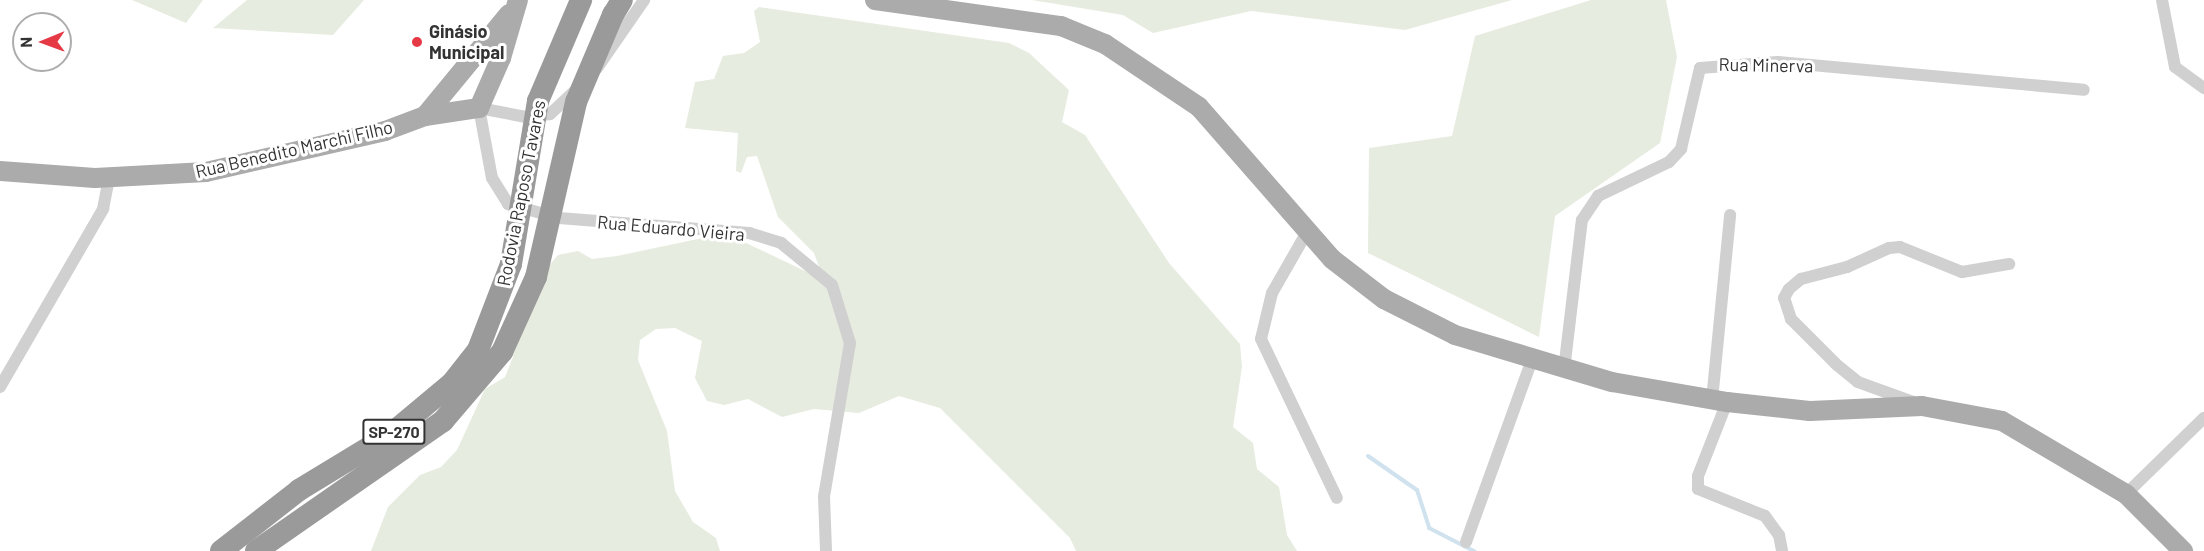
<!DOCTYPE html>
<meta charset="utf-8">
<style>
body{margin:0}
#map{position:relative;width:2204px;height:551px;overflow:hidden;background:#fff;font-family:Barlow,sans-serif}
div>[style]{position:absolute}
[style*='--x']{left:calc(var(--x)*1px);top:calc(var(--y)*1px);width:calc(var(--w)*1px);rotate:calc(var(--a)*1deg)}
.green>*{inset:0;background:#e6ecdf}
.stream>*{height:4px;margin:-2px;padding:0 2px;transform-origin:2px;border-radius:2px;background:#cfe2ee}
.street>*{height:12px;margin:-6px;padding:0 6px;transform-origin:6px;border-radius:6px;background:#d0d0d0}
.primary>*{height:20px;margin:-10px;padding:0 10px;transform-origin:10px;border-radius:10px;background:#ababab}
.highway>*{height:22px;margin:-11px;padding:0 11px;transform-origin:11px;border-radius:11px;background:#9a9a9a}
.highway-bridge>*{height:22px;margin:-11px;padding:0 11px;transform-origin:11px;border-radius:11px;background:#9a9a9a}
.dots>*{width:16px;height:16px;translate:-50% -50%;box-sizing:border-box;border:3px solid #fff;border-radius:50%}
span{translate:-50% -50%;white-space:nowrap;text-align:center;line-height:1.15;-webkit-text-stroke:6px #fff;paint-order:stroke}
.shield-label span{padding:2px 4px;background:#fff;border:2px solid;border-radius:4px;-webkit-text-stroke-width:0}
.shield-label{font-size:16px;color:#333;font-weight:700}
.poi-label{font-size:18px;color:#333;font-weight:700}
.left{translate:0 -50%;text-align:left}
.street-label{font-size:18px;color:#333}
.north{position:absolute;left:12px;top:12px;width:60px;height:60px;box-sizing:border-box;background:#fff;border:2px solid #adadad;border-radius:50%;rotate:269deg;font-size:16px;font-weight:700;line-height:24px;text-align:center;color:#333}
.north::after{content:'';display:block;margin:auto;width:21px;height:27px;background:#e63946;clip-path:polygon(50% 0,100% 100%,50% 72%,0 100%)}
</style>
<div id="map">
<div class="green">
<i style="clip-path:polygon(132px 0,203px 0,186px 23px)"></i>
<i style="clip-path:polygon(247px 0,364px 0,333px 35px,213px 28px)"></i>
<i style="clip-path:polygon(1032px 0,1512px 0,1405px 30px,1251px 11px,1153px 33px,1123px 15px)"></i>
<i style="clip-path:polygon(1591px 0,1666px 0,1677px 57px,1660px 143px,1555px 216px,1539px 337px,1368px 253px,1369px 148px,1452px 136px,1475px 36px)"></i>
<i style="clip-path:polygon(759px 7px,1009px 43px,1029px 53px,1069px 90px,1062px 122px,1085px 135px,1169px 263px,1240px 344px,1242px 367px,1233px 427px,1253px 443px,1257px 469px,1279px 487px,1287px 535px,1297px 551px,1076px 551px,1070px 538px,940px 408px,899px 396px,859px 413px,814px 409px,782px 417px,748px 399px,724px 405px,707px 401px,695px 378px,702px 341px,675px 328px,656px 329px,640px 340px,638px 360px,667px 431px,675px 491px,693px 522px,716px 538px,720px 551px,371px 551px,388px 507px,420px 475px,441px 467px,457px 450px,485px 389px,505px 377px,513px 357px,513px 308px,558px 255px,578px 251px,592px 259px,617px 256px,712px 236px,744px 242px,824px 280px,814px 253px,778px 217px,757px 156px,747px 157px,741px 173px,736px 171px,738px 133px,685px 128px,695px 82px,714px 79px,723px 56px,744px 53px,760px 42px,754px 11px)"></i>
</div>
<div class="stream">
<i style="--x:1368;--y:456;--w:60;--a:34.8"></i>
<i style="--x:1417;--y:490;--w:40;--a:72"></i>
<i style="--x:1429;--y:528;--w:51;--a:27.1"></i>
</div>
<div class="street">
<i style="--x:2162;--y:0;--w:68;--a:79"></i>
<i style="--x:2175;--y:67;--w:36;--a:36"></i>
<i style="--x:597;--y:68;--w:83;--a:-55.3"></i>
<i style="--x:577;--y:89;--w:37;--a:137"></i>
<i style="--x:550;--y:114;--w:24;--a:173"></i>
<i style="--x:526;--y:117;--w:48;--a:-169.2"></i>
<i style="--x:479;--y:108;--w:71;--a:79.5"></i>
<i style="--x:492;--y:178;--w:31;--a:58"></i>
<i style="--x:508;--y:204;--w:53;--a:15.4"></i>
<i style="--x:559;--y:218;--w:191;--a:4.5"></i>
<i style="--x:749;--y:233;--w:34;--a:17"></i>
<i style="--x:781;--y:243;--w:66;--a:39.5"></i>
<i style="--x:832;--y:285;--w:61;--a:72.8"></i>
<i style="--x:850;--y:343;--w:155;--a:99.6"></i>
<i style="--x:824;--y:496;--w:55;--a:87.9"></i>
<i style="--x:1307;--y:232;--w:70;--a:119.8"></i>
<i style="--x:1272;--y:293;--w:47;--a:103.4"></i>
<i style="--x:1261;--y:339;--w:176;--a:64.5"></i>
<i style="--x:1564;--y:370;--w:151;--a:-83.2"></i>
<i style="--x:1582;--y:220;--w:29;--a:-56"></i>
<i style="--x:1598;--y:196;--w:79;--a:-25.6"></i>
<i style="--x:1669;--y:162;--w:18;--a:-47"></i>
<i style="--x:1681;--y:149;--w:83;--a:-76.8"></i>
<i style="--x:1700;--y:68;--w:78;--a:-4.4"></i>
<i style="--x:1778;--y:62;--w:307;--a:5.2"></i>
<i style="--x:0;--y:387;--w:206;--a:-59.9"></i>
<i style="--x:103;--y:209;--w:32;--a:-79"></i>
<i style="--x:1712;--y:400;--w:186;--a:-84.4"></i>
<i style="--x:1727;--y:402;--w:79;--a:111.4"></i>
<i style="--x:1698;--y:476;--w:13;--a:90"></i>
<i style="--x:1698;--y:489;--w:72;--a:21.9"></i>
<i style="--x:1765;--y:516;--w:24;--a:54"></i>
<i style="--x:1779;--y:535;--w:16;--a:79"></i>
<i style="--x:1913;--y:402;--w:59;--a:-160"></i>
<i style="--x:1858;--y:382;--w:28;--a:-141"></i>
<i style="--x:1836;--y:364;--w:64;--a:-135"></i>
<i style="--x:1791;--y:319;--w:22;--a:-108"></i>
<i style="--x:1784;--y:298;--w:10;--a:-61"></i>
<i style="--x:1789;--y:289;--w:16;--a:-40"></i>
<i style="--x:1801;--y:279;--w:48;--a:-14.6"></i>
<i style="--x:1847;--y:267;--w:46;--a:-24.3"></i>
<i style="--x:1889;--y:248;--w:11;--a:-5"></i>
<i style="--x:1900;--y:247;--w:67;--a:22"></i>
<i style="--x:1962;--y:272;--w:48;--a:-9.7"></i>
<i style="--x:2126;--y:494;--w:109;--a:-44.3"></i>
<i style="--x:1466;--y:542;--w:194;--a:-70.1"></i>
</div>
<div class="primary">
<i style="--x:875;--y:0;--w:188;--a:8"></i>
<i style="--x:1061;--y:26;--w:48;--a:22.2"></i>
<i style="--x:1105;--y:44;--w:113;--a:33.8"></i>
<i style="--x:1199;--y:107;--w:202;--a:48.8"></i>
<i style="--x:1332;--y:259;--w:66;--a:37.6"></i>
<i style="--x:1384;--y:299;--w:80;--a:26.9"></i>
<i style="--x:1455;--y:335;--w:164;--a:16.7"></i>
<i style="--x:1612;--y:382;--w:117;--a:9.9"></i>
<i style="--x:1727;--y:402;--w:83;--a:6.2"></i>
<i style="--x:1810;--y:411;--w:112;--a:-2.6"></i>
<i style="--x:1922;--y:406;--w:81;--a:10.6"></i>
<i style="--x:2002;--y:421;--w:144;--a:30.5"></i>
<i style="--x:2126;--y:494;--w:81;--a:45"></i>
<i style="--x:425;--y:116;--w:132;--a:-50.5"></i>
<i style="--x:0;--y:171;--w:95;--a:4.2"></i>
<i style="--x:95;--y:178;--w:111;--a:-3.1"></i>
<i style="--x:206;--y:172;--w:184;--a:-12.9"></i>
<i style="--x:385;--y:131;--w:43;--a:-20.6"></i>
<i style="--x:425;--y:116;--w:55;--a:-8.4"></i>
<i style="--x:479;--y:108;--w:55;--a:-66.3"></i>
<i style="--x:501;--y:58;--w:60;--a:-73.7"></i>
</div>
<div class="highway">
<i style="--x:613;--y:15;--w:17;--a:-59"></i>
<i style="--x:221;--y:551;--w:99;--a:-38"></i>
<i style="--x:299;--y:490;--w:108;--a:-31.3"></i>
<i style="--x:391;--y:434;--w:80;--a:-39.9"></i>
<i style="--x:452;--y:383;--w:42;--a:-51.8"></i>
<i style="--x:478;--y:350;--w:92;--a:-69"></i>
<i style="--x:256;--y:551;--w:228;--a:-34.8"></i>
<i style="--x:443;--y:421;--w:91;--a:-49.5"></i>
<i style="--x:502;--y:352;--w:82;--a:-65.6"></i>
</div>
<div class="highway-bridge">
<i style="--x:511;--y:264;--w:165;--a:-80.6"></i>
<i style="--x:538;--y:101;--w:110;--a:-66.9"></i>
<i style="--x:536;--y:277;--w:180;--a:-77.1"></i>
<i style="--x:576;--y:102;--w:95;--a:-67"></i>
</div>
<div class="dots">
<i style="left:417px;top:42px;background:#e63946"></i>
</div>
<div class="shield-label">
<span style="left:394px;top:432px">SP-270</span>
</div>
<div class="poi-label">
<span class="left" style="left:429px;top:42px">Ginásio<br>Municipal</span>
</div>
<div class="street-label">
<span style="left:1766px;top:65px;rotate:1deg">Rua Minerva</span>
<span style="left:294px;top:149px;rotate:-13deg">Rua Benedito Marchi Filho</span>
<span style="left:521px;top:193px;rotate:-79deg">Rodovia Raposo Tavares</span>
<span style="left:671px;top:228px;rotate:5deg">Rua Eduardo Vieira</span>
</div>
<div class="north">N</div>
</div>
